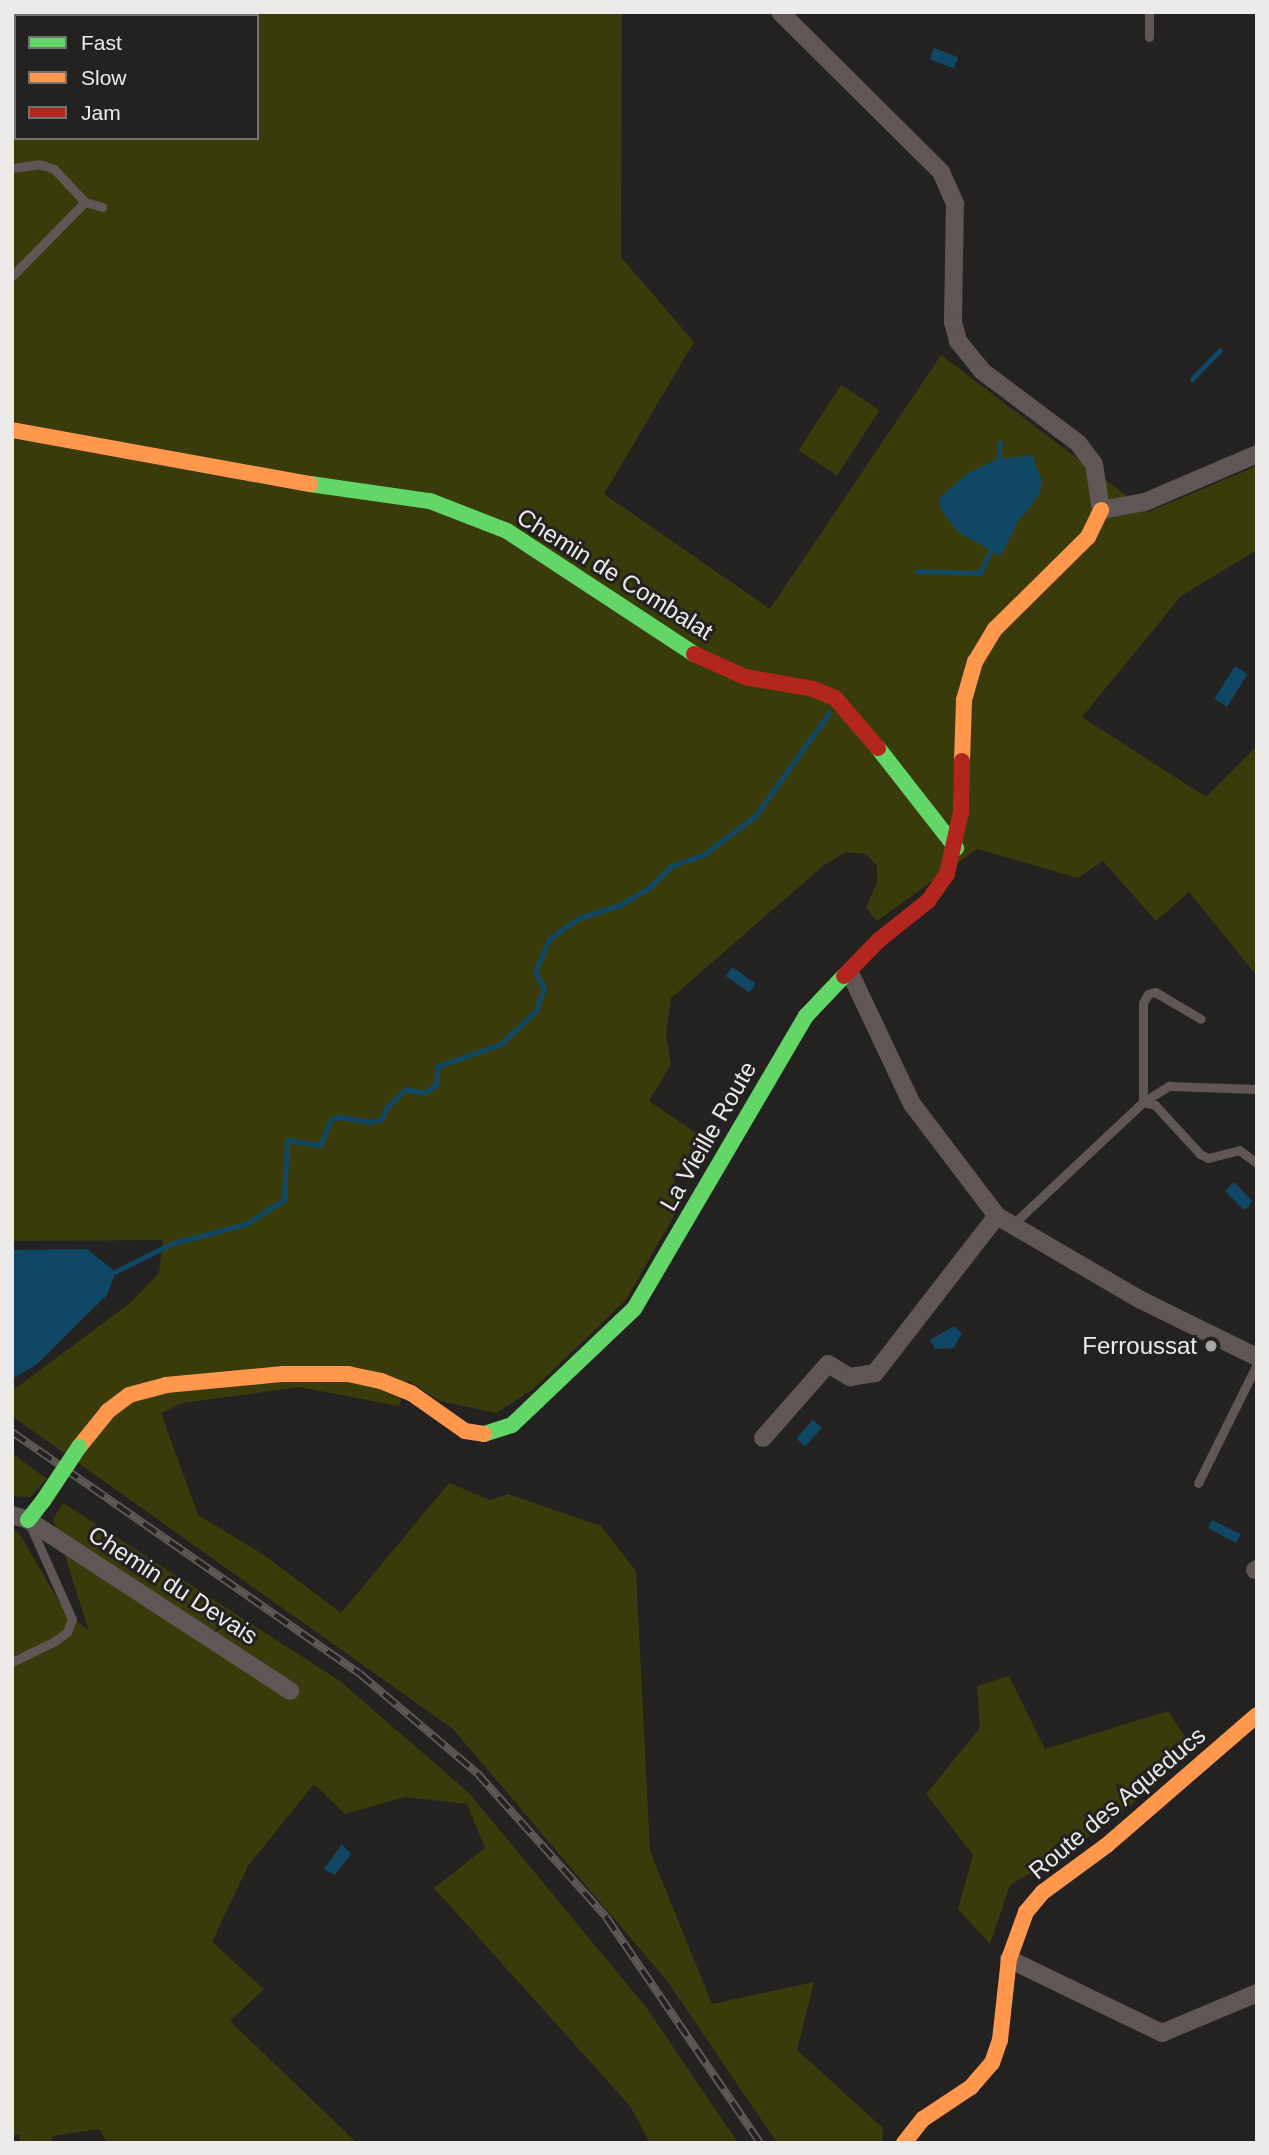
<!DOCTYPE html>
<style>
body{margin:0}
#map{position:relative;width:1269px;height:2155px;overflow:hidden;background:#232221;font-family:Arial,sans-serif}
div>[style]{position:absolute}
[style*='--x']{left:calc(var(--x)*1px);top:calc(var(--y)*1px);width:calc(var(--w)*1px);rotate:calc(var(--a)*1deg)}
.green>*{inset:0;background:#393c0a;transform-origin:0 0}
.water>*{inset:0;background:#0f4764;transform-origin:0 0}
.stream>*{height:5px;margin:-2.5px;padding:0 2.5px;transform-origin:2.5px;border-radius:2.5px;background:#0f4764}
.lane>*{height:9px;margin:-4.5px;padding:0 4.5px;transform-origin:4.5px;border-radius:4.5px;background:#605655}
.street>*{height:18px;margin:-9px;padding:0 9px;transform-origin:9px;border-radius:9px;background:#605655}
.fast>*{height:16px;margin:-8px;padding:0 8px;transform-origin:8px;border-radius:8px;background:#63d668}
.slow>*{height:16px;margin:-8px;padding:0 8px;transform-origin:8px;border-radius:8px;background:#ff974d}
.jam>*{height:16px;margin:-8px;padding:0 8px;transform-origin:8px;border-radius:8px;background:#b3261e}
.rail>*{height:8px;margin-top:-4px;transform-origin:0;background:repeating-linear-gradient(90deg,#242220 0 16px,#5e5857 0 32px);box-sizing:border-box;border-block:2px solid #5e5857}
.fast-bridge>*{height:16px;margin:-8px;padding:0 8px;transform-origin:8px;border-radius:8px;background:#63d668}
.dots>*{width:19px;height:19px;translate:-50% -50%;box-sizing:border-box;border:4px solid #242220;border-radius:50%}
span{translate:-50% -50%;white-space:nowrap;text-align:center;line-height:1.15;-webkit-text-stroke:6px #242220;paint-order:stroke}
.street-label{font-size:24px;color:#ecebea}
.poi-label{font-size:24px;color:#ecebea}
.right{translate:-100% -50%;text-align:right}
.frame{position:absolute;inset:0;border:14px solid #ecebea;pointer-events:none}
.legend{position:absolute;left:14px;top:14px;width:245px;height:126px;box-sizing:border-box;background:#242220;border:2px solid #747271;margin:0;padding:9px 12px;list-style:none;font-size:21px;color:#ecebea}
.legend li{display:flex;align-items:center;gap:14px;height:35px}
.legend b{width:35px;border:2px solid #747271}
</style>
<div id="map">
<div class="green">
<i style="clip-path:polygon(evenodd,12px 12px,622px 12px,621px 257px,694px 342px,604px 494px,770px 609px,941px 355px,1148px 512px,1257px 466px,1257px 550px,1181px 596px,1082px 717px,1206px 797px,1257px 746px,1257px 976px,1189px 892px,1156px 921px,1103px 861px,1078px 878px,977px 849px,877px 921px,866px 907px,877px 883px,877px 866px,866px 854px,846px 852px,824px 865px,671px 998px,666px 1035px,671px 1065px,649px 1101px,699px 1135px,673px 1181px,688px 1191px,626px 1300px,532px 1390px,496px 1413px,440px 1401px,408px 1381px,399px 1406px,299px 1387px,183px 1403px,161px 1413px,198px 1515px,264px 1555px,341px 1613px,449px 1483px,490px 1500px,508px 1494px,601px 1526px,636px 1571px,650px 1851px,712px 2004px,814px 1982px,797px 2050px,883px 2128px,882px 2143px,777px 2143px,668px 1982px,453px 1729px,12px 1416px,12px 1391px,130px 1303px,159px 1273px,163px 1240px,12px 1241px,12px 12px,16px 16px,257px 16px,257px 138px,16px 138px,16px 16px)"></i>
<i style="left:841px;top:385px;width:46px;height:78px;rotate:33deg"></i>
<i style="clip-path:polygon(12px 1453px,47px 1479px,30px 1497px,12px 1496px)"></i>
<i style="clip-path:polygon(63px 1503px,340px 1681px,469px 1793px,646px 2007px,738px 2143px,650px 2143px,630px 2106px,434px 1888px,485px 1848px,467px 1804px,405px 1797px,345px 1814px,314px 1784px,248px 1866px,212px 1942px,264px 1989px,230px 2021px,357px 2143px,108px 2143px,99px 2129px,52px 2136px,53px 2143px,20px 2143px,19px 2135px,12px 2135px,12px 1529px,19px 1533px,64px 1610px,89px 1631px,53px 1519px)"></i>
<i style="clip-path:polygon(1009px 1676px,1045px 1749px,1168px 1711px,1191px 1746px,1127px 1809px,1063px 1855px,1010px 1885px,990px 1944px,958px 1909px,973px 1855px,926px 1794px,980px 1728px,977px 1686px)"></i>
</div>
<div class="water">
<i style="left:934px;top:48px;width:26px;height:12px;rotate:21deg"></i>
<i style="clip-path:polygon(1032px 455px,1042px 481px,1039px 495px,1017px 523px,1001px 556px,958px 532px,941px 510px,939px 498px,968px 473px,998px 459px)"></i>
<i style="left:1235px;top:666px;width:15px;height:39px;rotate:32deg"></i>
<i style="left:732px;top:967px;width:29px;height:11px;rotate:35deg"></i>
<i style="clip-path:polygon(1234px 1182px,1252px 1201px,1248px 1208px,1243px 1209px,1225px 1191px)"></i>
<i style="clip-path:polygon(87px 1249px,116px 1272px,107px 1295px,36px 1365px,12px 1379px,12px 1250px)"></i>
<i style="clip-path:polygon(954px 1326px,962px 1333px,954px 1348px,935px 1349px,930px 1340px)"></i>
<i style="left:813px;top:1420px;width:12px;height:25px;rotate:42deg"></i>
<i style="clip-path:polygon(1212px 1520px,1241px 1534px,1236px 1543px,1208px 1528px)"></i>
<i style="clip-path:polygon(342px 1844px,351px 1854px,335px 1875px,324px 1869px)"></i>
</div>
<div class="stream">
<i style="--x:1192;--y:379;--w:40;--a:-46"></i>
<i style="--x:998;--y:464;--w:21;--a:-85"></i>
<i style="--x:917;--y:571;--w:63;--a:1.8"></i>
<i style="--x:980;--y:573;--w:29;--a:-65"></i>
<i style="--x:112;--y:1273;--w:68;--a:-26.2"></i>
<i style="--x:173;--y:1243;--w:75;--a:-14.6"></i>
<i style="--x:246;--y:1224;--w:45;--a:-32.3"></i>
<i style="--x:284;--y:1200;--w:60;--a:-87.1"></i>
<i style="--x:287;--y:1140;--w:33;--a:9"></i>
<i style="--x:320;--y:1145;--w:28;--a:-67"></i>
<i style="--x:331;--y:1119;--w:9;--a:-13"></i>
<i style="--x:340;--y:1117;--w:30;--a:9"></i>
<i style="--x:370;--y:1122;--w:12;--a:-14"></i>
<i style="--x:382;--y:1119;--w:10;--a:-73"></i>
<i style="--x:385;--y:1109;--w:29;--a:-44"></i>
<i style="--x:406;--y:1089;--w:18;--a:13"></i>
<i style="--x:424;--y:1093;--w:14;--a:-34"></i>
<i style="--x:436;--y:1085;--w:19;--a:-84"></i>
<i style="--x:438;--y:1066;--w:67;--a:-19.2"></i>
<i style="--x:501;--y:1044;--w:49;--a:-44.2"></i>
<i style="--x:536;--y:1010;--w:23;--a:-70"></i>
<i style="--x:544;--y:988;--w:18;--a:-119"></i>
<i style="--x:535;--y:972;--w:36;--a:-67"></i>
<i style="--x:549;--y:939;--w:37;--a:-35"></i>
<i style="--x:579;--y:918;--w:43;--a:-17.6"></i>
<i style="--x:620;--y:905;--w:35;--a:-31"></i>
<i style="--x:650;--y:887;--w:30;--a:-45"></i>
<i style="--x:671;--y:866;--w:34;--a:-19"></i>
<i style="--x:703;--y:855;--w:65;--a:-36.9"></i>
<i style="--x:755;--y:816;--w:127;--a:-54.3"></i>
</div>
<div class="lane">
<i style="--x:1149;--y:12;--w:25;--a:90"></i>
<i style="--x:12;--y:50;--w:4;--a:14"></i>
<i style="--x:12;--y:168;--w:27;--a:-8"></i>
<i style="--x:39;--y:164;--w:16;--a:18"></i>
<i style="--x:54;--y:169;--w:45;--a:46.8"></i>
<i style="--x:85;--y:202;--w:18;--a:16"></i>
<i style="--x:12;--y:276;--w:104;--a:-45.4"></i>
<i style="--x:1143;--y:1102;--w:12;--a:14"></i>
<i style="--x:1155;--y:1105;--w:67;--a:47.4"></i>
<i style="--x:1200;--y:1154;--w:9;--a:27"></i>
<i style="--x:1208;--y:1158;--w:32;--a:-14"></i>
<i style="--x:1239;--y:1150;--w:22;--a:36"></i>
<i style="--x:1143;--y:1102;--w:31;--a:-32"></i>
<i style="--x:1169;--y:1086;--w:88;--a:2"></i>
<i style="--x:1011;--y:1226;--w:181;--a:-43.2"></i>
<i style="--x:1143;--y:1102;--w:99;--a:-90"></i>
<i style="--x:1143;--y:1003;--w:10;--a:-61"></i>
<i style="--x:1148;--y:994;--w:7;--a:-16"></i>
<i style="--x:1155;--y:992;--w:53;--a:30.4"></i>
<i style="--x:1198;--y:1483;--w:133;--a:-63.6"></i>
<i style="--x:12;--y:1662;--w:48;--a:-26"></i>
<i style="--x:55;--y:1641;--w:15;--a:-37"></i>
<i style="--x:67;--y:1632;--w:14;--a:-69"></i>
<i style="--x:72;--y:1619;--w:103;--a:-114.1"></i>
</div>
<div class="street">
<i style="--x:780;--y:12;--w:227;--a:44.8"></i>
<i style="--x:941;--y:172;--w:35;--a:66"></i>
<i style="--x:955;--y:204;--w:118;--a:91"></i>
<i style="--x:953;--y:322;--w:20;--a:75"></i>
<i style="--x:958;--y:341;--w:38;--a:51"></i>
<i style="--x:982;--y:371;--w:120;--a:36.9"></i>
<i style="--x:1078;--y:443;--w:26;--a:53"></i>
<i style="--x:1094;--y:464;--w:47;--a:81.3"></i>
<i style="--x:1101;--y:510;--w:45;--a:-10.3"></i>
<i style="--x:1145;--y:502;--w:122;--a:-23.2"></i>
<i style="--x:851;--y:975;--w:143;--a:64.7"></i>
<i style="--x:912;--y:1104;--w:141;--a:52.8"></i>
<i style="--x:997;--y:1216;--w:167;--a:30.3"></i>
<i style="--x:1141;--y:1300;--w:129;--a:26.2"></i>
<i style="--x:763;--y:1438;--w:98;--a:-48.7"></i>
<i style="--x:828;--y:1364;--w:26;--a:31"></i>
<i style="--x:850;--y:1377;--w:25;--a:-9"></i>
<i style="--x:875;--y:1373;--w:199;--a:-52.2"></i>
<i style="--x:12;--y:1515;--w:17;--a:17"></i>
<i style="--x:28;--y:1520;--w:313;--a:33.1"></i>
<i style="--x:1255;--y:1570;--w:2;--a:-27"></i>
<i style="--x:1009;--y:1959;--w:170;--a:25.8"></i>
<i style="--x:1162;--y:2033;--w:103;--a:-22.8"></i>
</div>
<div class="fast">
<i style="--x:310;--y:484;--w:121;--a:8.1"></i>
<i style="--x:430;--y:501;--w:83;--a:21.3"></i>
<i style="--x:507;--y:531;--w:224;--a:33.3"></i>
<i style="--x:878;--y:748;--w:127;--a:52"></i>
<i style="--x:484;--y:1434;--w:29;--a:-18"></i>
<i style="--x:512;--y:1425;--w:168;--a:-43.6"></i>
<i style="--x:634;--y:1309;--w:340;--a:-59.6"></i>
<i style="--x:806;--y:1016;--w:55;--a:-46.5"></i>
<i style="--x:28;--y:1520;--w:24;--a:-52"></i>
</div>
<div class="slow">
<i style="--x:12;--y:430;--w:303;--a:10.3"></i>
<i style="--x:962;--y:761;--w:61;--a:-88.1"></i>
<i style="--x:964;--y:700;--w:40;--a:-74"></i>
<i style="--x:975;--y:662;--w:39;--a:-59"></i>
<i style="--x:995;--y:629;--w:131;--a:-44.7"></i>
<i style="--x:1088;--y:537;--w:30;--a:-64"></i>
<i style="--x:79;--y:1447;--w:46;--a:-51.1"></i>
<i style="--x:108;--y:1411;--w:26;--a:-37"></i>
<i style="--x:129;--y:1395;--w:38;--a:-15"></i>
<i style="--x:166;--y:1385;--w:118;--a:-5.4"></i>
<i style="--x:283;--y:1374;--w:65;--a:0"></i>
<i style="--x:348;--y:1374;--w:34;--a:12"></i>
<i style="--x:381;--y:1381;--w:32;--a:22"></i>
<i style="--x:411;--y:1393;--w:66;--a:35.1"></i>
<i style="--x:465;--y:1431;--w:19;--a:9"></i>
<i style="--x:904;--y:2143;--w:31;--a:-52"></i>
<i style="--x:923;--y:2119;--w:58;--a:-33.7"></i>
<i style="--x:971;--y:2087;--w:32;--a:-49"></i>
<i style="--x:992;--y:2063;--w:24;--a:-71"></i>
<i style="--x:1000;--y:2040;--w:81;--a:-83.7"></i>
<i style="--x:1009;--y:1959;--w:50;--a:-70.1"></i>
<i style="--x:1026;--y:1912;--w:26;--a:-50"></i>
<i style="--x:1043;--y:1892;--w:79;--a:-36.3"></i>
<i style="--x:1107;--y:1845;--w:198;--a:-40.9"></i>
</div>
<div class="jam">
<i style="--x:694;--y:654;--w:56;--a:24.3"></i>
<i style="--x:745;--y:677;--w:69;--a:10"></i>
<i style="--x:813;--y:689;--w:24;--a:22"></i>
<i style="--x:835;--y:698;--w:66;--a:49.3"></i>
<i style="--x:844;--y:976;--w:50;--a:-45.8"></i>
<i style="--x:879;--y:940;--w:63;--a:-38.5"></i>
<i style="--x:928;--y:901;--w:33;--a:-55"></i>
<i style="--x:947;--y:874;--w:64;--a:-77.3"></i>
<i style="--x:961;--y:812;--w:51;--a:-88.9"></i>
</div>
<div class="rail">
<i style="--x:12;--y:1432;--w:422;--a:34.8"></i>
<i style="--x:359;--y:1673;--w:155;--a:40.3"></i>
<i style="--x:477;--y:1773;--w:193;--a:48.1"></i>
<i style="--x:606;--y:1917;--w:273;--a:55.7"></i>
</div>
<div class="fast-bridge">
<i style="--x:43;--y:1501;--w:65;--a:-56.3"></i>
</div>
<div class="dots">
<i style="left:1211px;top:1346px;background:#a6a5a4"></i>
</div>
<div class="street-label">
<span style="left:615px;top:574px;rotate:32deg">Chemin de Combalat</span>
<span style="left:708px;top:1136px;rotate:-60deg">La Vieille Route</span>
<span style="left:173px;top:1585px;rotate:33deg">Chemin du Devais</span>
<span style="left:1117px;top:1803px;rotate:-40deg">Route des Aqueducs</span>
</div>
<div class="poi-label">
<span class="right" style="left:1197px;top:1346px">Ferroussat</span>
</div>
<div class="frame"></div>
<ul class="legend">
<li><b style="height:9px;background:#63d668"></b>Fast</li>
<li><b style="height:9px;background:#ff974d"></b>Slow</li>
<li><b style="height:9px;background:#b3261e"></b>Jam</li>
</ul>
</div>
